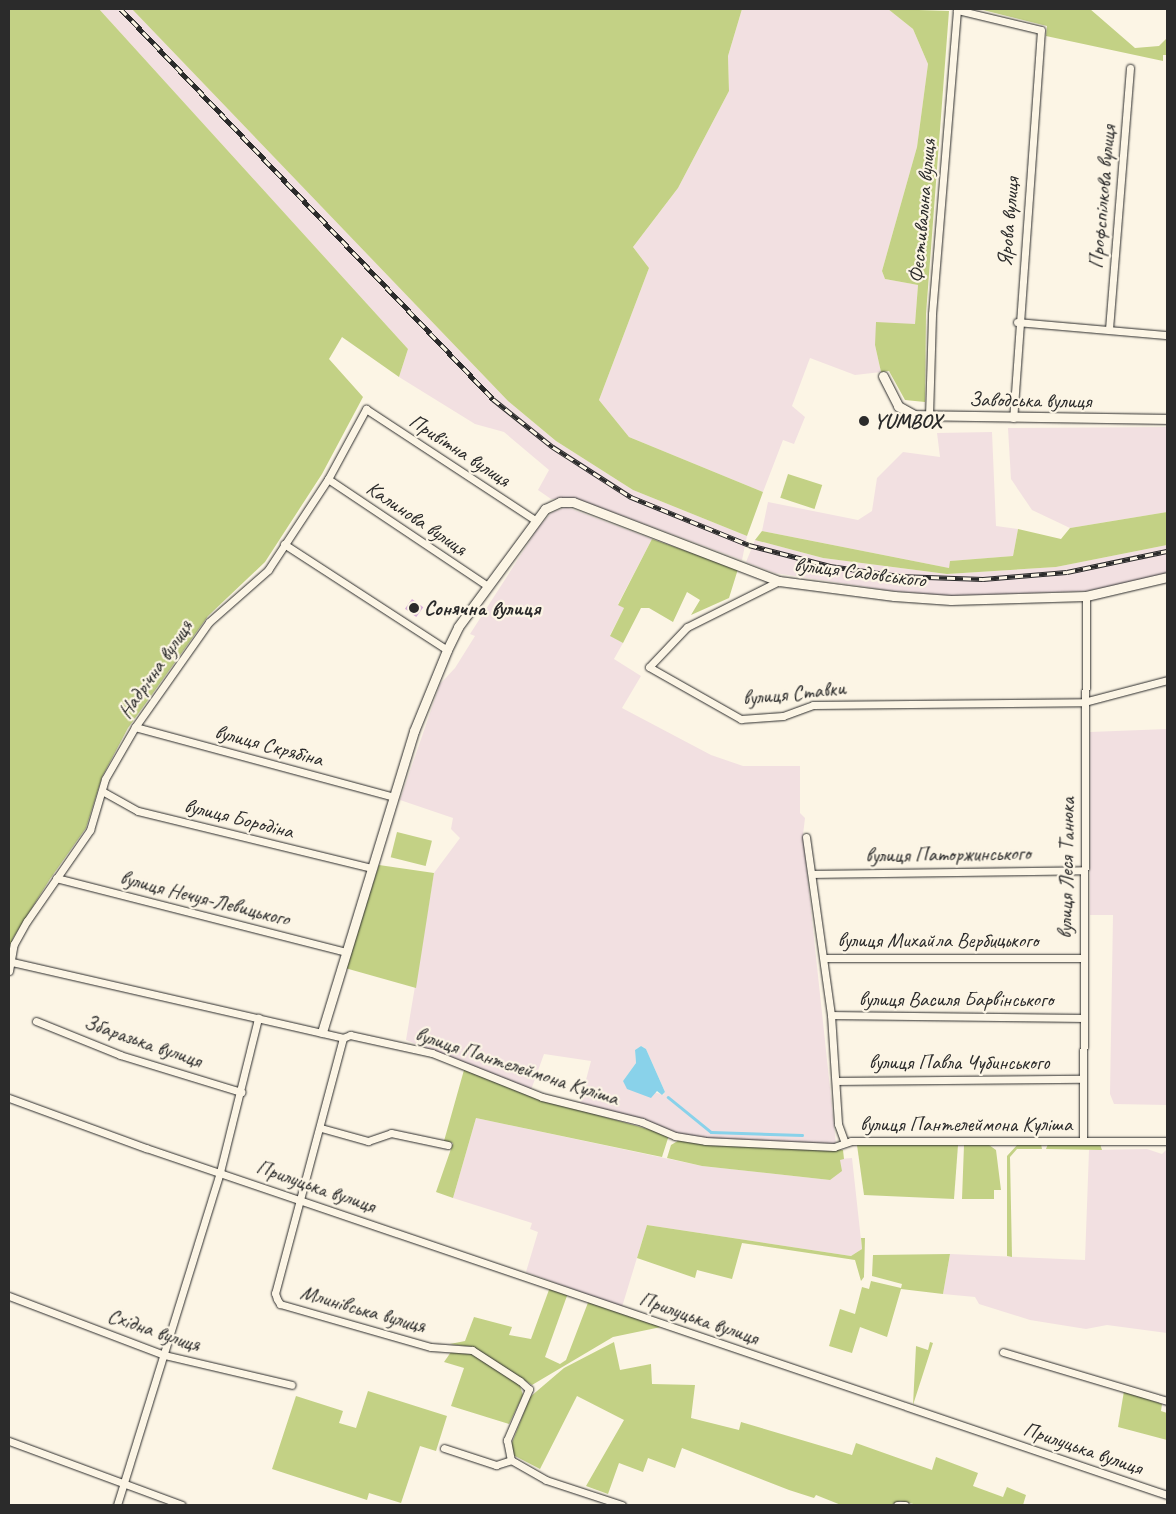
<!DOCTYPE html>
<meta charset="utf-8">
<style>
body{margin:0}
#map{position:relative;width:1176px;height:1514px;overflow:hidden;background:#fcf5e5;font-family:Caveat,sans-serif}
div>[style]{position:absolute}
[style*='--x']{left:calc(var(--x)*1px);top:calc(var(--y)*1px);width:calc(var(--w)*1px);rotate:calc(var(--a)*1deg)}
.built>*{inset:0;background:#f2e0e1}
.green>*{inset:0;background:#c3d185;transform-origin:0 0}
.water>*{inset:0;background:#89d2ea}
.stream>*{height:2.5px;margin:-1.25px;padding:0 1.25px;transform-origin:1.25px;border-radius:1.25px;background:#89d2ea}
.building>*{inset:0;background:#d9b0d8;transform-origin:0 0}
.roads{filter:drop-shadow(0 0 1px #2b2b2b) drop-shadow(0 0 1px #2b2b2b)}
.street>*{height:7px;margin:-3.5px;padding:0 3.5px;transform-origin:3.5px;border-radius:3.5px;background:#fcf5e5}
.secondary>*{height:9px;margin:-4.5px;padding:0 4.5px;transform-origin:4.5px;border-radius:4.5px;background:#fcf5e5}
.rail>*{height:4.5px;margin-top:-2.25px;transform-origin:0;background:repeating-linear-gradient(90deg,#fcf5e5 0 8px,#2b2b2b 0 16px);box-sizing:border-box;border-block:1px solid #2b2b2b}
.dots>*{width:14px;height:14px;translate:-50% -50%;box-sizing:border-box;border:2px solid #fcf5e5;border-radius:50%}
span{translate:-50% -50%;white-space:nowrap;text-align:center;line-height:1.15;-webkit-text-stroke:4.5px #fcf5e5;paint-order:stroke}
.street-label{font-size:21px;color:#2b2b2b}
.poi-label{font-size:21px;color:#2b2b2b;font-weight:700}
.left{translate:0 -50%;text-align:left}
.frame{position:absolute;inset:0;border:10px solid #2b2b2b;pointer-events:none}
</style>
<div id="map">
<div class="built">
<i style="clip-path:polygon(99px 9px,132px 9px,508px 401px,556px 441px,633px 490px,747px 536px,742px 560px,575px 498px,551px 499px,538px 490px,549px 470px,504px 432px,475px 424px,399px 377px,408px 349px)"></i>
<i style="clip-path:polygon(742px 9px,888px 9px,913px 29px,928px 64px,917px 147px,882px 271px,885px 279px,918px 285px,915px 325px,875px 345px,881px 372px,855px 375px,810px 358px,792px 406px,805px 417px,794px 444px,783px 440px,763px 492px,629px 437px,599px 400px,649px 268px,633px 247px,678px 188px,729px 91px,728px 56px)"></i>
<i style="clip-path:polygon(1167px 427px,1167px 512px,1070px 528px,1032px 510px,1011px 479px,1008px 428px)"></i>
<i style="clip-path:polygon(992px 432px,996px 526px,1018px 529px,1013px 556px,951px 561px,949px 568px,762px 531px,768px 502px,858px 520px,872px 511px,877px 478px,903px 452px,940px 457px,937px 433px)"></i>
<i style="clip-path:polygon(evenodd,566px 507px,652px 539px,618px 604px,624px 608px,610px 635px,623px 643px,614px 659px,641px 676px,622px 708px,711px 755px,743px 766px,800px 766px,800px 813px,805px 818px,803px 835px,836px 1144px,706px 1139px,675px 1134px,642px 1121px,579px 1106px,591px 1061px,544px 1054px,531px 1090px,406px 1040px,434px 873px,460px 838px,451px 829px,453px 818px,400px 800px,440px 684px,455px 668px,475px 636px,470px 634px,538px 528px,551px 513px,566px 507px,641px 1046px,646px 1049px,665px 1092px,663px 1095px,623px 1081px,636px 1063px,635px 1050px,641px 1046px)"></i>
<i style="clip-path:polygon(755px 540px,823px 558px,947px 574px,1056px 567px,1167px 545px,1167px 572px,1153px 579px,1086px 591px,952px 596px,893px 591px,775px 573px,746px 562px)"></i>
<i style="clip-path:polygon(1167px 729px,1167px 1105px,1114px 1104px,1110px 1094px,1113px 915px,1090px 915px,1090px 732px)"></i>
<i style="clip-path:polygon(476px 1118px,702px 1166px,830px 1180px,840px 1159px,852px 1158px,862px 1249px,851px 1256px,647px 1225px,622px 1307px,526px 1272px,538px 1232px,530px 1229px,532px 1223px,453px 1198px)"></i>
<i style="clip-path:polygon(1147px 1149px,1162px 1154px,1167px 1149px,1167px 1333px,1107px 1325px,1086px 1329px,1030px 1320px,979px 1304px,975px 1297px,943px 1294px,950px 1254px,1085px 1260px,1089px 1150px)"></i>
</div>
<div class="green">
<i style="clip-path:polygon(9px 9px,99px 9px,408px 349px,399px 377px,342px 337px,329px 359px,363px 397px,322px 474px,265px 562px,208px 616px,128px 728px,102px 777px,86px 828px,50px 879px,13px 938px,9px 951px)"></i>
<i style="clip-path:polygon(132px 9px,742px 9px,728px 56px,729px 91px,678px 188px,633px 247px,649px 268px,599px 400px,629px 437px,763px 492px,747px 536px,633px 490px,556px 441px,508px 401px)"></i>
<i style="clip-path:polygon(888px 9px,949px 11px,926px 314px,925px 402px,905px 400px,889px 371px,881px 372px,875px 345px,876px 322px,915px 324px,918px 285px,885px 279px,882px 271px,917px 147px,928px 64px,913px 29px)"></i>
<i style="clip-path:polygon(1090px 9px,1135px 48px,1159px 46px,1167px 38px,1167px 55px,1163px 55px,1163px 61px,1046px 36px,1047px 26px,983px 10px)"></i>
<i style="left:788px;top:474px;width:36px;height:25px;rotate:18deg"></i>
<i style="clip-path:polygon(1167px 512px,1167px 545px,1056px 567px,947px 574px,823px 558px,755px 540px,762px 531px,949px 568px,950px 561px,1013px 556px,1018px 529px,1061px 539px,1070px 528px)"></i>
<i style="clip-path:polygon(652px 539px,738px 569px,729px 598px,691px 615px,700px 600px,687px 592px,673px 622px,649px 608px,641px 608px,623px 643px,610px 636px,624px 608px,618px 605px)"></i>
<i style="left:397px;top:832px;width:36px;height:26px;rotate:14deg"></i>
<i style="clip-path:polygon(379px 865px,434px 873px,416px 988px,345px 968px)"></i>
<i style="clip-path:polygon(455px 1066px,465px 1066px,541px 1099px,669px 1135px,662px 1157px,476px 1118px,453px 1198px,436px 1192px,453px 1143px,444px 1141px,464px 1070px)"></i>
<i style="clip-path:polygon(681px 1139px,769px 1148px,843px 1150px,844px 1159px,840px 1160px,842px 1171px,830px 1180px,702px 1166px,667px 1158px,671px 1145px)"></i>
<i style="clip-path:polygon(1018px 1144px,1041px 1144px,1042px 1149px,1017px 1149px,1010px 1157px,1012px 1257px,1007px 1256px,1007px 1156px)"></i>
<i style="clip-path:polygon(1048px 1144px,1100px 1144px,1102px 1150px,1046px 1149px)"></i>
<i style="clip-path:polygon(857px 1145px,958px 1145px,954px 1199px,864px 1195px)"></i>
<i style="clip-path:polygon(964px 1145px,989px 1145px,996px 1150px,1001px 1190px,994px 1190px,994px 1199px,962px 1199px)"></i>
<i style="clip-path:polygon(647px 1225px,851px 1256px,862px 1249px,861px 1238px,865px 1238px,864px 1277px,861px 1281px,855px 1260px,742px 1243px,732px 1279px,697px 1270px,695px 1278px,637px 1258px)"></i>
<i style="clip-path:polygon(950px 1254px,943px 1294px,901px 1289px,887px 1337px,860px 1327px,852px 1353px,829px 1346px,840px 1309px,855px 1314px,862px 1287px,869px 1289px,871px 1281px,901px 1288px,902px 1284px,872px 1276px,873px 1255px)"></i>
<i style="clip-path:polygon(550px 1287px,568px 1293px,545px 1357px,560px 1364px,566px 1360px,589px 1300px,661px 1327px,613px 1337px,532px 1385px,473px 1347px,450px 1344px,465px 1341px,474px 1317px,512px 1327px,509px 1335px,531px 1339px)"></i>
<i style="clip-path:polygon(614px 1342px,620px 1370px,651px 1364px,652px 1384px,695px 1385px,691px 1418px,739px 1430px,741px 1422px,852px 1455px,856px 1443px,932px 1470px,936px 1457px,978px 1473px,973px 1486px,1003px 1497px,1007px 1487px,1026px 1495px,1023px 1505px,918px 1505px,900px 1501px,890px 1505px,841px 1505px,816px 1495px,814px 1498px,789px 1490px,682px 1448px,675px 1468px,648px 1458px,643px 1472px,619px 1463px,608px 1494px,586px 1486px,624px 1420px,577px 1396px,540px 1469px,513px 1455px,510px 1448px,530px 1397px,564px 1368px)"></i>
<i style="clip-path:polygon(930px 1342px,933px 1343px,913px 1405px,916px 1346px,928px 1350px)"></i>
<i style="clip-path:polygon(451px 1352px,471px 1352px,519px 1383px,523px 1395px,509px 1424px,451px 1406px,464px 1368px,444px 1362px)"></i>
<i style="clip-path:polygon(368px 1391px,447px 1416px,436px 1451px,420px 1446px,401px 1503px,369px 1493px,367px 1500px,272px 1469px,296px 1396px,343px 1411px,339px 1423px,356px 1428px)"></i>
<i style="clip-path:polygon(1124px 1391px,1162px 1404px,1161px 1411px,1167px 1413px,1167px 1440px,1118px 1427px)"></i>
</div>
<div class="water">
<i style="clip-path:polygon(641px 1046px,646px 1049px,665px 1092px,662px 1095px,657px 1091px,651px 1098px,627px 1089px,623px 1081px,636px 1063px,635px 1050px)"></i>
</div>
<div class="stream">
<i style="--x:668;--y:1097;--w:55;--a:39.1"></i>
<i style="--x:711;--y:1132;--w:91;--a:1.9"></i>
</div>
<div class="building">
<i style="left:412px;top:599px;width:14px;height:12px;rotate:36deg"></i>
</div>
<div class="roads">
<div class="street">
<i style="--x:1017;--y:322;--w:151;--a:5"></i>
<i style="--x:1109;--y:329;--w:262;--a:-85.4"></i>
<i style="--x:929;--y:416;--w:102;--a:-88.3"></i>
<i style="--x:932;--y:314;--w:305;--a:-85.3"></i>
<i style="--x:957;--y:10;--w:86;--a:13.4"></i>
<i style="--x:1041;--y:30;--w:389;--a:94.1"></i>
<i style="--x:328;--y:479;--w:192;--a:33.8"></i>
<i style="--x:284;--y:544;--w:194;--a:33"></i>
<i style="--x:779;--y:581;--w:103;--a:153.4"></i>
<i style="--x:687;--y:627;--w:55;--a:133.5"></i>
<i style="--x:649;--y:667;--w:106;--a:29.5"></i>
<i style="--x:741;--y:719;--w:42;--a:-4.1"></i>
<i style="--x:783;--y:716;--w:32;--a:-20"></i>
<i style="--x:813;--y:705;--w:271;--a:-0.6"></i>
<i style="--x:1084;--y:702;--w:86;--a:-14.8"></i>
<i style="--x:135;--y:727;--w:268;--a:15.1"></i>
<i style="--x:102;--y:791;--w:41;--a:29.1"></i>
<i style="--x:138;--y:811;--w:241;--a:13.7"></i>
<i style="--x:806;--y:837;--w:180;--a:82"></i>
<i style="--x:831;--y:1015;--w:109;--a:86.3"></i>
<i style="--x:838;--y:1124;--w:20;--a:70"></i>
<i style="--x:812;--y:874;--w:272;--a:-0.8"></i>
<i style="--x:56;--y:878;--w:299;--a:14.3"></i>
<i style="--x:824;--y:958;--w:259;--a:0"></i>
<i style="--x:12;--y:962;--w:340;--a:12.9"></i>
<i style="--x:343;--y:1038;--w:8;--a:-23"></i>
<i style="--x:350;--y:1035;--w:84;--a:12.4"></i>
<i style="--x:432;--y:1053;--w:118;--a:21.8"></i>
<i style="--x:542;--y:1097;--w:103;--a:14"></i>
<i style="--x:642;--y:1122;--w:36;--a:23"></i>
<i style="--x:675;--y:1136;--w:30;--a:9"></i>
<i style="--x:705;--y:1141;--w:129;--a:2.7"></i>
<i style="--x:834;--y:1147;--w:18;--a:-19"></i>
<i style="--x:851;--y:1141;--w:316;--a:0"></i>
<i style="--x:9;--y:971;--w:27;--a:-80"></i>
<i style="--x:14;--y:944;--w:26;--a:-61"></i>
<i style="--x:27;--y:921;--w:111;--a:-55.3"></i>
<i style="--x:90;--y:830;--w:53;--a:-73.6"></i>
<i style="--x:105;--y:779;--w:60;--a:-60"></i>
<i style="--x:135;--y:727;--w:128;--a:-54.8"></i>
<i style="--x:209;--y:622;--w:79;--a:-41.4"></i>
<i style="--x:268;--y:570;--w:109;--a:-56.6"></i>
<i style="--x:328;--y:479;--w:80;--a:-61.5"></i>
<i style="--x:366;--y:409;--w:202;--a:33.3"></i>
<i style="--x:831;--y:1015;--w:251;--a:0.7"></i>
<i style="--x:36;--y:1021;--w:91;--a:22"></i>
<i style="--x:120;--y:1055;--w:127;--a:17"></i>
<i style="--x:343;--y:1038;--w:264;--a:104.9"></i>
<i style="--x:275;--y:1293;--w:6;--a:72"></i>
<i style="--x:277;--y:1299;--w:6;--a:59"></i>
<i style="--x:280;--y:1304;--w:157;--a:15.9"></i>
<i style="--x:431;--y:1347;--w:41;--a:4.2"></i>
<i style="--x:472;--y:1350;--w:57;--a:32.9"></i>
<i style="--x:520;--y:1381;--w:12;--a:42"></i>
<i style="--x:529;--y:1389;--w:56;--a:113.3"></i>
<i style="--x:507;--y:1440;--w:20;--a:79"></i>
<i style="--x:836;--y:1081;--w:246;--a:-0.5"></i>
<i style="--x:9;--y:1098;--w:146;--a:20.1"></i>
<i style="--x:146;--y:1148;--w:1078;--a:18.77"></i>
<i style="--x:321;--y:1128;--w:49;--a:15.5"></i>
<i style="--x:368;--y:1141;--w:24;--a:-19"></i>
<i style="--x:391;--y:1133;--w:58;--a:11.9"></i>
<i style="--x:1083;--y:1141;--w:545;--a:-89.68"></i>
<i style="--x:9;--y:1296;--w:166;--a:20.8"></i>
<i style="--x:164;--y:1355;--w:131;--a:13.2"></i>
<i style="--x:1003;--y:1352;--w:171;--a:16.6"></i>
<i style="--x:9;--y:1441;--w:184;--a:20.3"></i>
<i style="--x:444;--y:1448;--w:55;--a:18.1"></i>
<i style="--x:496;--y:1465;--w:16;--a:-18"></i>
<i style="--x:511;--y:1460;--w:40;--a:29.7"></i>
<i style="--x:546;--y:1480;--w:80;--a:18.2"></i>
<i style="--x:117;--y:1505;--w:349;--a:-72.8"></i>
<i style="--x:220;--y:1172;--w:159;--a:-76.1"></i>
<i style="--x:897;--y:1505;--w:8;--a:0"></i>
</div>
<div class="secondary">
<i style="--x:883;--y:376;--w:34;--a:63"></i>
<i style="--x:898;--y:406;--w:18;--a:29"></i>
<i style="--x:914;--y:415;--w:253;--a:0.9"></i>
<i style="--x:322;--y:1032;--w:315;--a:-73"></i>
<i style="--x:414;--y:731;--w:87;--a:-67.8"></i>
<i style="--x:447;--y:650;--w:25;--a:-64"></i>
<i style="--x:458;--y:627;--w:147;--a:-53.6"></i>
<i style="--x:545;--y:509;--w:17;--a:-25"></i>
<i style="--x:560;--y:502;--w:13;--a:0"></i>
<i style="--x:573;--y:502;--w:221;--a:21"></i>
<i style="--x:779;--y:581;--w:116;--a:7.4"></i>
<i style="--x:894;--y:596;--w:57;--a:4"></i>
<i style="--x:951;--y:600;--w:135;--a:-1.7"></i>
<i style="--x:1086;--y:596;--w:83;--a:-13.2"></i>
</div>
</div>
<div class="rail">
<i style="--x:121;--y:9;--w:539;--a:46.35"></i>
<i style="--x:493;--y:399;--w:77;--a:38.7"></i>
<i style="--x:553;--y:447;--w:93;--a:32.7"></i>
<i style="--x:631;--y:497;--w:127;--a:22.1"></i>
<i style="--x:749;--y:545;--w:84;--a:14.5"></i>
<i style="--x:830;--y:566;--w:70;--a:8.2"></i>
<i style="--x:899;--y:576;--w:84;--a:2"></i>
<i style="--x:983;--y:579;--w:84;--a:-4.8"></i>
<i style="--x:1067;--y:572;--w:102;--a:-11.9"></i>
</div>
<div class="dots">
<i style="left:864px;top:421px;background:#2b2b2b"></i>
<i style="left:414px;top:608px;background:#2b2b2b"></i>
</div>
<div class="street-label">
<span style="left:1102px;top:197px;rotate:-85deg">Профспілкова вулиця</span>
<span style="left:922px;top:211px;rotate:-85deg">Фестивальна вулиця</span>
<span style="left:1008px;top:222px;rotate:-85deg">Ярова вулиця</span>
<span style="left:1030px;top:400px;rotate:1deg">Заводська вулиця</span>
<span style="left:460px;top:450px;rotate:33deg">Привітна вулиця</span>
<span style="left:417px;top:518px;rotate:34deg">Калинова вулиця</span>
<span style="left:860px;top:572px;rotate:7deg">вулиця Садовського</span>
<span style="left:155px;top:669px;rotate:-55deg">Надрічна вулиця</span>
<span style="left:794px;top:693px;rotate:-6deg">вулиця Ставки</span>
<span style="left:269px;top:745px;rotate:15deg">вулиця Скрябіна</span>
<span style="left:239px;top:818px;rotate:14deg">вулиця Бородіна</span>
<span style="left:948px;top:854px;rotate:-1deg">вулиця Паторжинського</span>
<span style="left:1066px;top:868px;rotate:-89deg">вулиця Леся Танюка</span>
<span style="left:205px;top:898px;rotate:14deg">вулиця Нечуя-Левицького</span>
<span style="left:938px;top:940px">вулиця Михайла Вербицького</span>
<span style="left:956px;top:999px">вулиця Василя Барвінського</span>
<span style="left:143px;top:1041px;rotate:19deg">Збаразька вулиця</span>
<span style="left:959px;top:1062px">вулиця Павла Чубинського</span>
<span style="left:517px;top:1066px;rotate:18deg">вулиця Пантелеймона Куліша</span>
<span style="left:966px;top:1124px">вулиця Пантелеймона Куліша</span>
<span style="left:316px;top:1186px;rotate:19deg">Прилуцька вулиця</span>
<span style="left:363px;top:1309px;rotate:16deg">Млинівська вулиця</span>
<span style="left:699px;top:1318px;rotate:19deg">Прилуцька вулиця</span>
<span style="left:154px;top:1330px;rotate:19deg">Східна вулиця</span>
<span style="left:1083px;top:1448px;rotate:19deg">Прилуцька вулиця</span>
</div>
<div class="poi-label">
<span class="left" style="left:874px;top:421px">YUMBOX</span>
<span class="left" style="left:424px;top:608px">Сонячна вулиця</span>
</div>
<div class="frame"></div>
</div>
